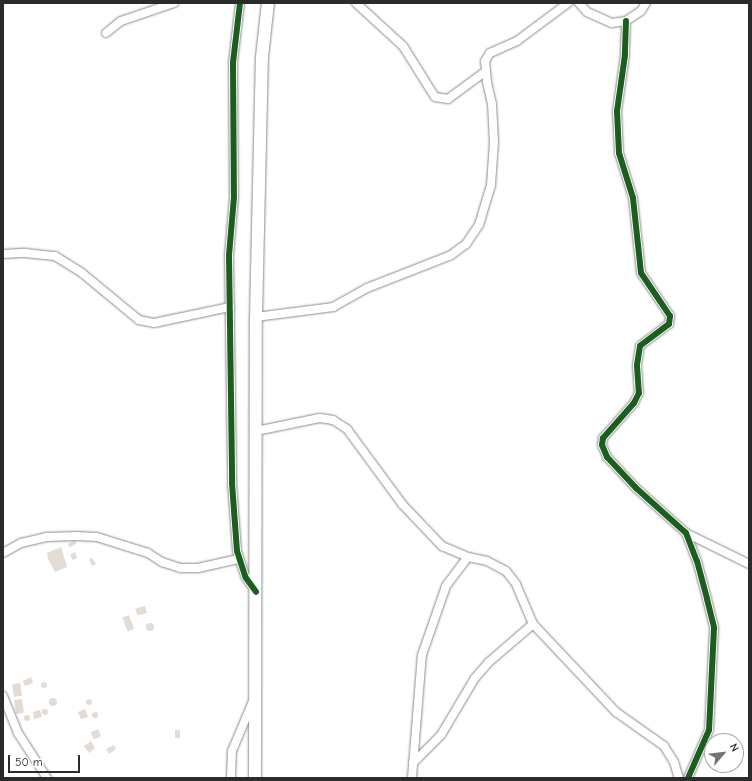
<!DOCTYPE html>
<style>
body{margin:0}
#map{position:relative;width:752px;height:781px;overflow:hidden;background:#fff;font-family:"Comic Neue",sans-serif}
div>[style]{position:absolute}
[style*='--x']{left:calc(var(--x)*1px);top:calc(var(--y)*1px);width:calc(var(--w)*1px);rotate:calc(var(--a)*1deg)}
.building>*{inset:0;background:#e2dcd4;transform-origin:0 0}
.round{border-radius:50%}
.roads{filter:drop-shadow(0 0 1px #8a8a8a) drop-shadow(0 0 1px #8a8a8a)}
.street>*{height:8px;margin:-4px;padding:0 4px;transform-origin:4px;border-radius:4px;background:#fff}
.secondary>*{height:12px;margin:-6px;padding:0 6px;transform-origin:6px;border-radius:6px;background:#fff}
.cycleway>*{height:6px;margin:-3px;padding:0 3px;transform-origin:3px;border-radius:3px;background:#1b5e20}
span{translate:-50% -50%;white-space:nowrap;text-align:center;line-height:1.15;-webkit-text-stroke:3px #fff;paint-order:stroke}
.frame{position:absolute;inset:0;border:4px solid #2b2b2b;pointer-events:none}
.north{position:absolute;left:704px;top:733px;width:40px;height:40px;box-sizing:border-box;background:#fff;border:1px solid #aaa;border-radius:50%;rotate:62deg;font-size:11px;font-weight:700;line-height:16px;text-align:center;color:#2b2b2b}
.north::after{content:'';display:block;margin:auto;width:14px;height:18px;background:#757575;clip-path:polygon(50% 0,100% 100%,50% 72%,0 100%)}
.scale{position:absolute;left:8px;top:755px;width:72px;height:18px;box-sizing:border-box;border:2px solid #2b2b2b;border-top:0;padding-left:5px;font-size:12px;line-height:14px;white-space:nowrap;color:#2b2b2b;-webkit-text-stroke:3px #fff;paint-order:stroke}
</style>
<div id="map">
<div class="building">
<i style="left:75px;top:540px;width:4px;height:8px;rotate:63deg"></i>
<i style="clip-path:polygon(61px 547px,67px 567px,55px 572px,48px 559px,47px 553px)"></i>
<i style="clip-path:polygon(75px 552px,77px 558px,73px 560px,70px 555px)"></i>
<i style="clip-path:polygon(92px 558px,96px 564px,92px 566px,89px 559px)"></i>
<i style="left:145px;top:606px;width:7px;height:10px;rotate:74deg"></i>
<i style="left:129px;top:615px;width:15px;height:7px;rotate:70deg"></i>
<i class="round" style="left:146px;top:623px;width:8px;height:8px"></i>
<i style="clip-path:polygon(31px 677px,33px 683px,25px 686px,23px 681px)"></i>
<i class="round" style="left:41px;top:682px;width:6px;height:6px"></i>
<i style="left:20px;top:683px;width:13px;height:8px;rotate:81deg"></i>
<i class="round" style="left:49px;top:698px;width:8px;height:8px"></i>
<i style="left:22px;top:699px;width:14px;height:8px;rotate:82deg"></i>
<i class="round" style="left:86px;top:699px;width:6px;height:6px"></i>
<i style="clip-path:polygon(85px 709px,88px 717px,81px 719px,78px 712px)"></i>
<i class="round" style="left:42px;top:709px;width:6px;height:6px"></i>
<i style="clip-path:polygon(40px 710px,42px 717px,34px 719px,33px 712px)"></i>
<i class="round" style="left:92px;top:712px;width:6px;height:6px"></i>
<i class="round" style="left:24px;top:715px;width:6px;height:6px"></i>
<i style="left:98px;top:729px;width:8px;height:8px;rotate:67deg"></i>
<i style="left:175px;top:730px;width:5px;height:8px"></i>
<i style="clip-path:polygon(91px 741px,95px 748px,89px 753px,84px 746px)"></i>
<i style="clip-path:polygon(114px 745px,116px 749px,109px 754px,106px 749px)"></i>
</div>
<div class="roads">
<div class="street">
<i style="--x:240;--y:3;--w:60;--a:96.7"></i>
<i style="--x:233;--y:63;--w:134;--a:89.6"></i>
<i style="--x:234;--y:197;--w:58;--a:94.9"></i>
<i style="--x:229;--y:255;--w:228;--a:89.2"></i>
<i style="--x:232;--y:483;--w:68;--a:85.8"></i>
<i style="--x:237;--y:551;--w:28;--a:72"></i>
<i style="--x:246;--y:578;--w:17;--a:54"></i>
<i style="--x:356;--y:3;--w:64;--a:42.5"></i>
<i style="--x:403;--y:46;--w:60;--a:57.9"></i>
<i style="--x:435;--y:97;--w:13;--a:9"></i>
<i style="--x:448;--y:99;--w:47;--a:-36.4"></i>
<i style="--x:579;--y:3;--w:12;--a:48"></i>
<i style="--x:587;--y:12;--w:27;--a:24"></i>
<i style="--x:612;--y:23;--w:14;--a:-8"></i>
<i style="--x:626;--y:21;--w:18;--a:-34"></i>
<i style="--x:641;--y:11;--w:9;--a:-58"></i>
<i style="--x:626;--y:21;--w:34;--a:92"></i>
<i style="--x:625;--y:55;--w:57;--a:98.1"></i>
<i style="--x:617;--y:111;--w:42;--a:87.3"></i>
<i style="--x:619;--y:153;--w:47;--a:72.7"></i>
<i style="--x:633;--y:198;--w:75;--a:83.9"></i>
<i style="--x:641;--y:273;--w:52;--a:56"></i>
<i style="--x:670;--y:316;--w:8;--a:97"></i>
<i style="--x:669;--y:324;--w:36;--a:143"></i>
<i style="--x:640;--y:346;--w:20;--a:99"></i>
<i style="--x:637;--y:366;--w:27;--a:86"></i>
<i style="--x:639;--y:393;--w:11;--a:117"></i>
<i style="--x:634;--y:403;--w:47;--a:131.5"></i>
<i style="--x:603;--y:438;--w:7;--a:98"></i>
<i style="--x:602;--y:445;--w:13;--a:67"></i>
<i style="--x:607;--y:457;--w:42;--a:46.9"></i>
<i style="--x:636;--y:488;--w:67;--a:42"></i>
<i style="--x:686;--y:533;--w:30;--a:69"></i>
<i style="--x:697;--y:561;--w:39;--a:75"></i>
<i style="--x:707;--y:599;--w:30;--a:76"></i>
<i style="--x:714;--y:628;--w:102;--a:92.8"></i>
<i style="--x:709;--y:730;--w:52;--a:113.6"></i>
<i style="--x:106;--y:33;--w:19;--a:-39"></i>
<i style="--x:121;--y:21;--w:56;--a:-18.8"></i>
<i style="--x:3;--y:254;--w:22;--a:-3"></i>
<i style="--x:25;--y:253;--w:30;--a:6"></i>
<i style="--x:55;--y:256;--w:32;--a:32"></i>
<i style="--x:82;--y:273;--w:74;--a:39.5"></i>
<i style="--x:139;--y:320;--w:15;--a:11"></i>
<i style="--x:154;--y:323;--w:78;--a:-11.9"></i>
<i style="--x:256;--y:317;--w:78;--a:-7.4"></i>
<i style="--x:333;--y:307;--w:39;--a:-29"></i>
<i style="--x:367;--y:288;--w:90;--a:-21.4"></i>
<i style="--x:451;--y:255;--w:19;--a:-36"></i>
<i style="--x:466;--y:244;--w:23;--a:-56"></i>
<i style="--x:479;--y:225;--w:42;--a:-73.3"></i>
<i style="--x:491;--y:185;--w:43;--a:-86"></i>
<i style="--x:494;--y:142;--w:38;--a:-93"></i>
<i style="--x:492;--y:104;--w:23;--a:-103"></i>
<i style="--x:487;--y:82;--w:21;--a:-95"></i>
<i style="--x:485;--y:61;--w:9;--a:-58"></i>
<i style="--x:490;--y:53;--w:30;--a:-24"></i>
<i style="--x:517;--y:41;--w:64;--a:-36.7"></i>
<i style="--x:256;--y:431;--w:65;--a:-11.5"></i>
<i style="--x:320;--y:418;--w:13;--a:9"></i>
<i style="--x:333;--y:420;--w:17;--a:33"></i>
<i style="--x:347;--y:429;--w:93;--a:53.7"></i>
<i style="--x:402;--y:504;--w:58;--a:46.4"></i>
<i style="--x:442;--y:546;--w:28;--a:23"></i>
<i style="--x:468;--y:557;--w:19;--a:12"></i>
<i style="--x:487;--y:561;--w:21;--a:28"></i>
<i style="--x:506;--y:571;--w:16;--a:52"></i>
<i style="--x:516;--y:584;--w:43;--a:67"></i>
<i style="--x:533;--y:624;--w:121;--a:46.7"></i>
<i style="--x:616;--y:712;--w:59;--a:35.3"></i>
<i style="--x:664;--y:746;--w:19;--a:58"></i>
<i style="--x:674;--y:762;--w:17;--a:73"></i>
<i style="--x:686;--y:533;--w:70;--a:26.2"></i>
<i style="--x:3;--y:553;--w:21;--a:-29"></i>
<i style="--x:21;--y:543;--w:26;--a:-13"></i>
<i style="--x:46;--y:537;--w:31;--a:-2"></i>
<i style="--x:77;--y:536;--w:20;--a:3"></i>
<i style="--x:97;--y:537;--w:53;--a:17.4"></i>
<i style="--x:148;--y:553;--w:17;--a:33"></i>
<i style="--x:162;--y:562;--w:20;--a:18"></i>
<i style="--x:181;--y:568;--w:17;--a:0"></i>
<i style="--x:198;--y:568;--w:41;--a:-12.7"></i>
<i style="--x:3;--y:696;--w:40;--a:68"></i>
<i style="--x:18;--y:733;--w:54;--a:57.2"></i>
<i style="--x:413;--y:763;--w:40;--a:-45"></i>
<i style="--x:441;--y:735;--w:66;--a:-59.2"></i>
<i style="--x:475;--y:678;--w:21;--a:-49"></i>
<i style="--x:489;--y:662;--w:58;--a:-40.8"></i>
<i style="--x:231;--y:778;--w:27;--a:-88"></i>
<i style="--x:232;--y:751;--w:56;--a:-67.1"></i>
<i style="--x:412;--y:778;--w:123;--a:-85.4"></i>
<i style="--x:422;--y:655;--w:73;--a:-70.8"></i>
<i style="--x:446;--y:586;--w:36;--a:-53"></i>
</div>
<div class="secondary">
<i style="--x:255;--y:778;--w:461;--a:-89.9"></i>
<i style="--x:256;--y:317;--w:260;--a:-88.7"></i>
<i style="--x:262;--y:57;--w:54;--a:-83.7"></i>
</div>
</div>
<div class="cycleway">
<i style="--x:240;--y:3;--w:60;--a:96.7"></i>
<i style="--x:233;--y:63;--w:134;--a:89.6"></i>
<i style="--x:234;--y:197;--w:58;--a:94.9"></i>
<i style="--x:229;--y:255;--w:228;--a:89.2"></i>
<i style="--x:232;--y:483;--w:68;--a:85.8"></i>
<i style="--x:237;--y:551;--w:28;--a:72"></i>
<i style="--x:246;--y:578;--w:17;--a:54"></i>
<i style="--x:626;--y:21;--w:34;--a:92"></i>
<i style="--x:625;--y:55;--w:57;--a:98.1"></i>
<i style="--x:617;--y:111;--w:42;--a:87.3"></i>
<i style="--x:619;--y:153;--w:47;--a:72.7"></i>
<i style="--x:633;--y:198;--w:75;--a:83.9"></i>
<i style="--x:641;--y:273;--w:52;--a:56"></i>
<i style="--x:670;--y:316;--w:8;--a:97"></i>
<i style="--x:669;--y:324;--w:36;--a:143"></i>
<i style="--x:640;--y:346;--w:20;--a:99"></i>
<i style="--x:637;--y:366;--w:27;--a:86"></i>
<i style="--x:639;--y:393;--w:11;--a:117"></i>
<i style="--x:634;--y:403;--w:47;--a:131.5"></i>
<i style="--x:603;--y:438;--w:7;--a:98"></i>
<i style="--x:602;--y:445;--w:13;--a:67"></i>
<i style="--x:607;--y:457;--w:42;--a:46.9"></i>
<i style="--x:636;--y:488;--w:67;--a:42"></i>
<i style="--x:686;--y:533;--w:30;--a:69"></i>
<i style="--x:697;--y:561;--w:39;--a:75"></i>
<i style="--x:707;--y:599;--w:30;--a:76"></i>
<i style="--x:714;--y:628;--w:102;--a:92.8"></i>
<i style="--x:709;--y:730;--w:52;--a:113.6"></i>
</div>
<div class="frame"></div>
<div class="north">N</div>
<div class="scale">50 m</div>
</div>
